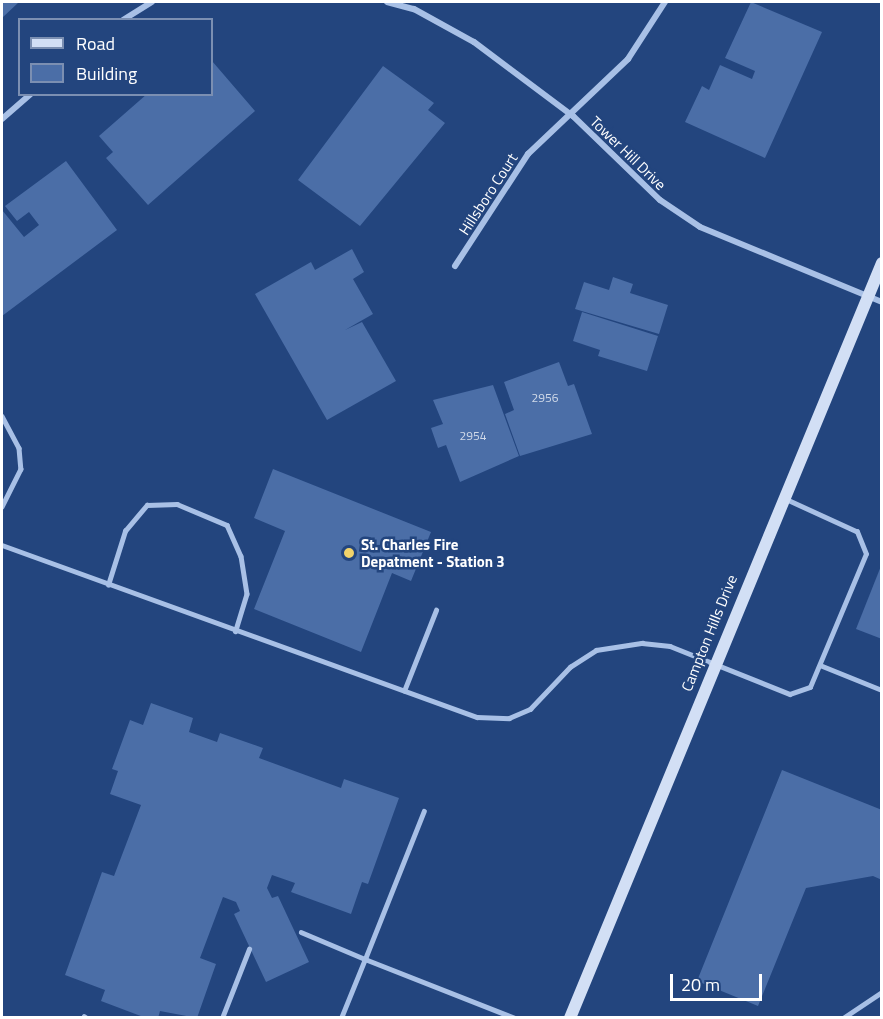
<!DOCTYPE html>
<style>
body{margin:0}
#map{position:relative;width:883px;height:1019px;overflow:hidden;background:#23457e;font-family:"Titillium Web",sans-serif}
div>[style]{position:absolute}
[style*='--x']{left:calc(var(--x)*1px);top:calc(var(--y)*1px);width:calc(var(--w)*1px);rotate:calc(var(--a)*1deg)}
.building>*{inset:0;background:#4b6ea7}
.lane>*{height:4.5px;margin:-2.25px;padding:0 2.25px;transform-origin:2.25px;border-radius:2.25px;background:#a8c0e6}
.street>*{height:6px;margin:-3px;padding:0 3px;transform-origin:3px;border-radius:3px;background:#a8c0e6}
.secondary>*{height:12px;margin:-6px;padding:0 6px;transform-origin:6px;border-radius:6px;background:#d2dff5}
.dots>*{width:16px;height:16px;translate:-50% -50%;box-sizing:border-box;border:3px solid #23457e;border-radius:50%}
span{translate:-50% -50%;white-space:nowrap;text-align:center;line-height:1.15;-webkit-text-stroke:5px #23457e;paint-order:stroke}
.number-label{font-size:12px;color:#d2dbe9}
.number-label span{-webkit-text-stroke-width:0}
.street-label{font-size:15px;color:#fff}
.poi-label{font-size:15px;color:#fff;font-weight:700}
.left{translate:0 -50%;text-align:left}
.frame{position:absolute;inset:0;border:3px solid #fff;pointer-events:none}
.legend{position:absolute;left:18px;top:18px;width:195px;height:78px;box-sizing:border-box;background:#23457e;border:2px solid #7b8fb2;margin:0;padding:8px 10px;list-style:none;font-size:18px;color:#fff}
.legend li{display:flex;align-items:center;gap:12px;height:30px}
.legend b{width:30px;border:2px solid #7b8fb2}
.scale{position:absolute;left:670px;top:974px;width:92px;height:27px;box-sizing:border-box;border:3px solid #fff;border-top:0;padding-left:8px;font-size:18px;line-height:21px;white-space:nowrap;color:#fff;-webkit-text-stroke:4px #23457e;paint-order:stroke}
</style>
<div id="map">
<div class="building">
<i style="clip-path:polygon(2px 2px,19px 2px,2px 18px)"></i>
<i style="clip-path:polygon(751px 2px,822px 32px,765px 158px,685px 122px,702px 86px,709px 90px,720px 65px,752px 79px,755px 71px,725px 58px)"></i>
<i style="clip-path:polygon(212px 61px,255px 111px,148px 205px,106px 158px,113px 152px,99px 136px,147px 94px,212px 94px)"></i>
<i style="clip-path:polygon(383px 66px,434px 103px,428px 110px,445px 123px,360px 226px,298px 180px)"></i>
<i style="clip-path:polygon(66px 161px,117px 230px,2px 316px,2px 210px,24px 237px,39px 225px,29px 212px,17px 221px,5px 206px)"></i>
<i style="clip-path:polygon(352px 249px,364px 272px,353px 279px,373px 314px,345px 330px,362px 322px,396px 381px,327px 420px,255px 294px,311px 262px,315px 270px)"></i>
<i style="clip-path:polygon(613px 277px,633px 284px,630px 293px,668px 305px,659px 334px,575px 309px,584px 282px,609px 290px)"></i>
<i style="clip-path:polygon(582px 312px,658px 336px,647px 371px,598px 356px,600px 350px,573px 341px)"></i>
<i style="clip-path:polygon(559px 362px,568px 386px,574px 384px,592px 434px,520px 456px,505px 414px,514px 410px,504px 382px)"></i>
<i style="clip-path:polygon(493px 385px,519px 456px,460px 482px,446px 445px,438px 448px,431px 428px,443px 424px,433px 400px)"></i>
<i style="clip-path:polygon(273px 469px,431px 532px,411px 581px,392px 573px,361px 652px,254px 609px,285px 531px,254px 518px)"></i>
<i style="clip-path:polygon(881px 566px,882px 566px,882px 639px,856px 629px)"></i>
<i style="clip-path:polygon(151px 703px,193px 718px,189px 732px,217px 742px,220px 733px,263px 748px,259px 758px,341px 788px,344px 779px,399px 798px,368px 884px,362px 882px,351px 914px,291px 892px,295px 883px,272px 875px,267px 888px,272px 898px,278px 896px,309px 962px,266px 982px,234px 914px,240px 911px,236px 902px,223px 897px,200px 958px,216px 964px,197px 1018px,160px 1011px,158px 1018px,146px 1018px,101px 1001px,105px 990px,65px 975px,102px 872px,114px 876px,141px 805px,110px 794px,118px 771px,112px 769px,130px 720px,143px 725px)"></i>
<i style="clip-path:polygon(782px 770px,882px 810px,882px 880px,873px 876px,806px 888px,758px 1006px,697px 981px)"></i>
</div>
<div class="lane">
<i style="--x:2;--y:416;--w:36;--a:62"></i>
<i style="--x:19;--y:448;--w:21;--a:85"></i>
<i style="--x:21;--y:469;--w:42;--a:116.6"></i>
<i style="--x:2;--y:545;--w:505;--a:19.91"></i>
<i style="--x:477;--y:717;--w:32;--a:2"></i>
<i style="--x:509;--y:718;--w:23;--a:-23"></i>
<i style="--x:530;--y:709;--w:58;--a:-46.4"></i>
<i style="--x:570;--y:667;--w:31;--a:-33"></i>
<i style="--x:596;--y:650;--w:47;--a:-8.7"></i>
<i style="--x:642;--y:643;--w:28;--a:6"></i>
<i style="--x:670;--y:646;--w:129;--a:21.8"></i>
<i style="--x:790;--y:694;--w:21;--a:-19"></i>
<i style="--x:810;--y:687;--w:144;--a:-67.2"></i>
<i style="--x:866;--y:554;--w:24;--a:-112"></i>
<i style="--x:857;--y:532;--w:77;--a:-155.4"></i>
<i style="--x:108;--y:585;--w:57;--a:-72.5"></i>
<i style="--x:125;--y:531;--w:34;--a:-50"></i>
<i style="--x:147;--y:505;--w:30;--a:-2"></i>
<i style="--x:177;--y:504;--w:54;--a:22.8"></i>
<i style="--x:227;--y:525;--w:34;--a:66"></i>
<i style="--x:241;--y:556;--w:38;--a:81"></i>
<i style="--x:247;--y:594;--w:39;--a:107"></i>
<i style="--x:820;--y:665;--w:67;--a:22"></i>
<i style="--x:404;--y:691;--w:87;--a:-68.4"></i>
<i style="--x:301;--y:932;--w:69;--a:22.9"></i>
<i style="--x:365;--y:959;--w:159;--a:-68.3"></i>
<i style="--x:84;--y:1016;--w:4;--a:34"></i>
<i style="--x:222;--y:1018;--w:74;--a:-68.6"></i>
<i style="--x:341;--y:1018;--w:64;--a:-67.9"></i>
<i style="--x:365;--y:959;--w:161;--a:21.5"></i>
<i style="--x:843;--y:1018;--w:47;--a:-33.7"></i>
</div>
<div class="street">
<i style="--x:387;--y:2;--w:28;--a:15"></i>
<i style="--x:414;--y:9;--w:68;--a:28.8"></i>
<i style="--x:474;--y:42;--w:124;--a:36.8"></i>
<i style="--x:573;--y:116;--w:121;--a:44"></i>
<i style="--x:660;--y:200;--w:48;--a:34"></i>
<i style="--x:700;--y:227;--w:197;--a:22.4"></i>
<i style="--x:123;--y:20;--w:34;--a:-32"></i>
<i style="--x:2;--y:119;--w:38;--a:-41"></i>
<i style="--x:455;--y:266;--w:134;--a:-56.9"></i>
<i style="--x:528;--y:154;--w:138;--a:-43.5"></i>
<i style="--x:628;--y:59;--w:68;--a:-57"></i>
</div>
<div class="secondary">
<i style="--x:570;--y:1018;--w:817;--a:-67.55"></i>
</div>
<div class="dots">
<i style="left:349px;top:553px;background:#f1d36b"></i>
</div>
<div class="number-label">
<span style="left:545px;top:398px">2956</span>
<span style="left:473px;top:436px">2954</span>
</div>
<div class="street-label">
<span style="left:628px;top:153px;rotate:44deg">Tower Hill Drive</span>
<span style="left:488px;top:194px;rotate:-57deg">Hillsboro Court</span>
<span style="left:709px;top:633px;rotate:-68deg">Campton Hills Drive</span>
</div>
<div class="poi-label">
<span class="left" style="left:361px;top:553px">St. Charles Fire<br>Depatment - Station 3</span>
</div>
<div class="frame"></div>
<ul class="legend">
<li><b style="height:8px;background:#d2dff5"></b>Road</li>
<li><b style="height:16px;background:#4b6ea7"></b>Building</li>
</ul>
<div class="scale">20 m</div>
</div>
